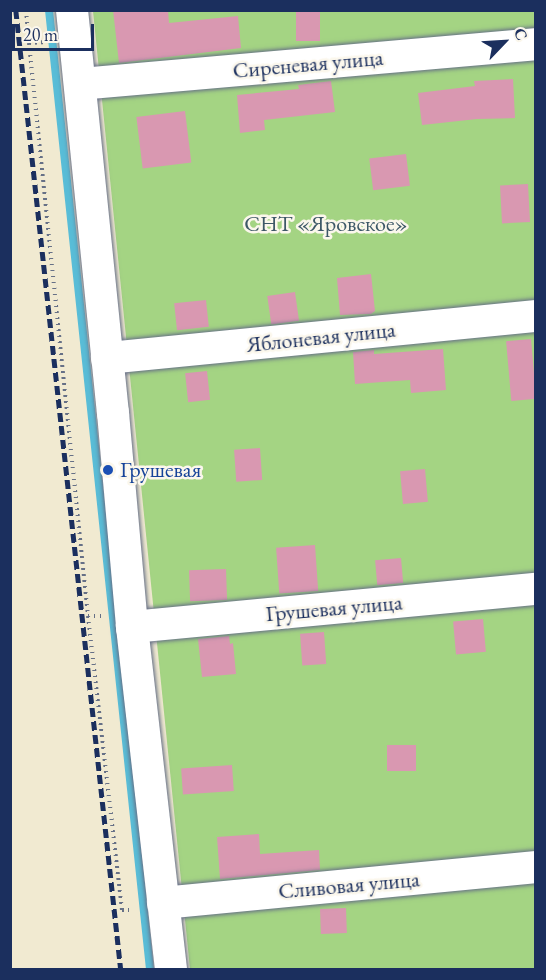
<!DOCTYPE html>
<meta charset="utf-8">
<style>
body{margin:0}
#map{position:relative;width:546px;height:980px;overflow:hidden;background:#f1ead1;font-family:"EB Garamond",serif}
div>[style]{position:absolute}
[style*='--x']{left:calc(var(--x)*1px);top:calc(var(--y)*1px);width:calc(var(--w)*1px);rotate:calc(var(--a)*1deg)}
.green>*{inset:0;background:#a4d483}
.stream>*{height:8px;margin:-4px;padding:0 4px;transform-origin:4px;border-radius:4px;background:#59bdd7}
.building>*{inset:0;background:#d998b1;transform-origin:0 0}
.path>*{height:4px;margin-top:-2px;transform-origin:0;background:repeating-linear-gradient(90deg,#667086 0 1.5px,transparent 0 6px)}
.roads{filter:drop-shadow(0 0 2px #667086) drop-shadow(0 0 2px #667086)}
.street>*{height:32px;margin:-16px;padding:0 16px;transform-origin:16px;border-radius:16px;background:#fff}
.rail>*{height:4.5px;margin-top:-2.25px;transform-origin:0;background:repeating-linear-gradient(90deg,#1b2f5e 0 9px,transparent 0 13.5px)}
.dots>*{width:16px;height:16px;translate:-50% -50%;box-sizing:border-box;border:3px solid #fbf7ec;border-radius:50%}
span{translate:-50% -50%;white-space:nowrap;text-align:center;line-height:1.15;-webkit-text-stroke:5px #fbf7ec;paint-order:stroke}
.street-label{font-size:22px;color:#1b2f5e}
.park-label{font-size:22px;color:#3d5867}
.transit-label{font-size:22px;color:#164399}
.left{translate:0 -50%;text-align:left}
.frame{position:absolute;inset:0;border:12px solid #1b2f5e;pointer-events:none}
.north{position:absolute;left:474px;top:12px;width:60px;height:60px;-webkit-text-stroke:4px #fbf7ec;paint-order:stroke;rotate:65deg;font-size:16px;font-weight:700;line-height:24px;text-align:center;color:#1b2f5e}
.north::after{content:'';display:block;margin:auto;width:21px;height:27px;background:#1b2f5e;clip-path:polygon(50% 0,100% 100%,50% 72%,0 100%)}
.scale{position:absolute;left:12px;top:24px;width:82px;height:27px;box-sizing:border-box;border:3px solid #1b2f5e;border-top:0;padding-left:8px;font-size:18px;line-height:21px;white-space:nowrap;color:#1b2f5e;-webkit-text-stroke:4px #fbf7ec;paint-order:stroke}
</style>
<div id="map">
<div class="green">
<i style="clip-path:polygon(93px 11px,535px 11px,535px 969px,190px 969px)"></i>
</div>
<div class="stream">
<i style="--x:49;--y:10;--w:965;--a:83.99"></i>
</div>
<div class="building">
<i style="clip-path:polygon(113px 10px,168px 10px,169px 23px,238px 16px,241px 48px,119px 63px)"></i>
<i style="left:296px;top:10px;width:24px;height:31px"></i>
<i style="clip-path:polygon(513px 79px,515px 118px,477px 119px,422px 125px,418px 93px,475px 86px,474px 81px)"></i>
<i style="clip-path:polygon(331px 81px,335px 112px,264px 120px,265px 130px,240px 133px,237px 95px,299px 89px,298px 85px)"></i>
<i style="left:185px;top:111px;width:52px;height:49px;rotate:83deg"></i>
<i style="left:406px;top:154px;width:32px;height:37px;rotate:83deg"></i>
<i style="left:528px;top:184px;width:38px;height:28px;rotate:87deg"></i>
<i style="clip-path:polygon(371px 274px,375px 311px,371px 314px,340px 315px,337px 278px)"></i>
<i style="left:295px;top:292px;width:29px;height:28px;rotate:82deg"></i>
<i style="left:206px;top:300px;width:27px;height:32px;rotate:84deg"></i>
<i style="left:531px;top:339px;width:60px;height:25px;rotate:85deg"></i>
<i style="clip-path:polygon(443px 349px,446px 390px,411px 393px,410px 380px,355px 384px,353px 352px,374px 350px,374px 354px)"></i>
<i style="left:207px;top:371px;width:29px;height:22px;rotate:84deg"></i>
<i style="left:260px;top:448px;width:32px;height:26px;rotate:86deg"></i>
<i style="left:425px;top:469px;width:33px;height:25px;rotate:85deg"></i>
<i style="left:315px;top:545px;width:46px;height:39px;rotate:86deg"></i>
<i style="left:401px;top:558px;width:25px;height:26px;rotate:85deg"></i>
<i style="left:226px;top:569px;width:31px;height:37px;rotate:88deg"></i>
<i style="left:483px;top:619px;width:33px;height:30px;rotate:85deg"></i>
<i style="left:324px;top:632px;width:32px;height:24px;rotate:86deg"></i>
<i style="clip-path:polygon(229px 636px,230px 644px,233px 643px,236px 674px,202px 677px,198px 639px)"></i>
<i style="left:416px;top:745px;width:26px;height:29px;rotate:90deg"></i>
<i style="left:232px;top:765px;width:26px;height:51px;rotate:86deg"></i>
<i style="clip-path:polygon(259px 834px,260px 854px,319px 850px,320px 870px,220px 879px,217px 837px)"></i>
<i style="left:346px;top:908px;width:25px;height:26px;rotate:88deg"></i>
</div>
<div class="path">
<i style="--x:26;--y:10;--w:33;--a:85"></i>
<i style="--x:29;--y:43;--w:18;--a:-3"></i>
<i style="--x:29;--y:43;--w:576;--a:84.12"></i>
<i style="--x:88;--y:616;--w:13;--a:0"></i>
<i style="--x:88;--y:616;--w:296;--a:83.4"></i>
<i style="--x:122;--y:910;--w:12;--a:0"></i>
</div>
<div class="roads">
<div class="street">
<i style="--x:72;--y:10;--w:405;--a:84.2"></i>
<i style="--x:113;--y:413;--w:215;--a:84.9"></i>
<i style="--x:132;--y:627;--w:345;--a:83.5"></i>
<i style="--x:80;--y:84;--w:458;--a:-5"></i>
<i style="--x:107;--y:358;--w:431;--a:-5.6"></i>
<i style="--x:132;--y:627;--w:406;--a:-5.4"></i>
<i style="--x:163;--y:903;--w:375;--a:-5.5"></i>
</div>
</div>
<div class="rail">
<i style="--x:16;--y:10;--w:966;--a:83.76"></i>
</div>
<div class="dots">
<i style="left:108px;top:470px;background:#1a4fb4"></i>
</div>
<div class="street-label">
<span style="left:308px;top:64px;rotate:-5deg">Сиреневая улица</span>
<span style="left:321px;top:337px;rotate:-6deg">Яблоневая улица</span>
<span style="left:334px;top:608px;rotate:-5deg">Грушевая улица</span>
<span style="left:349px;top:885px;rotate:-5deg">Сливовая улица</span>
</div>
<div class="park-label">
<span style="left:326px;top:224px">СНТ «Яровское»</span>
</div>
<div class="transit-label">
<span class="left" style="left:120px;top:470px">Грушевая</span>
</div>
<div class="frame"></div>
<div class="north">С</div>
<div class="scale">20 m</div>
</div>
